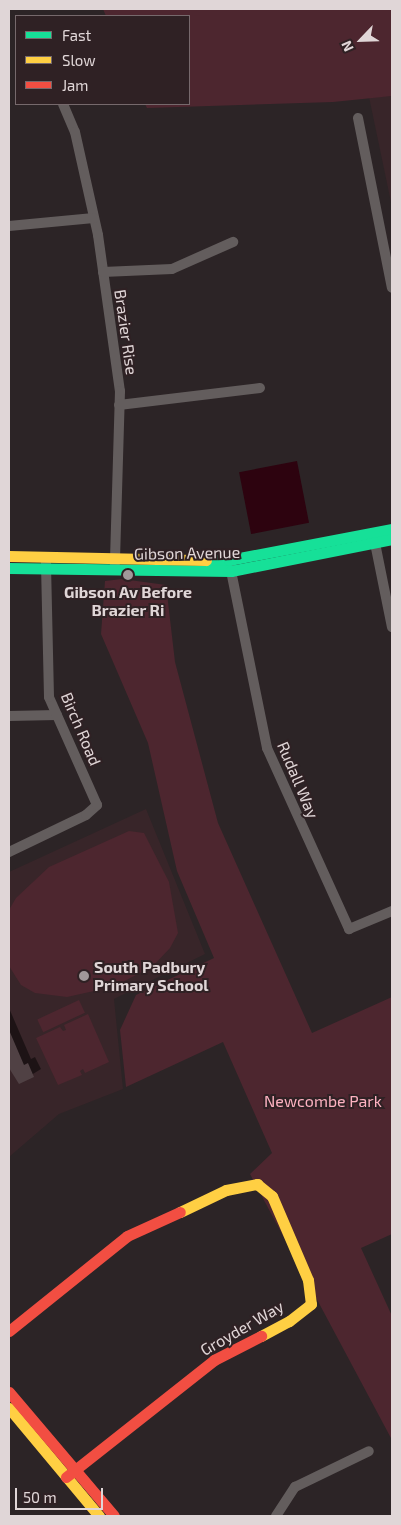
<!DOCTYPE html>
<style>
body{margin:0}
#map{position:relative;width:401px;height:1525px;overflow:hidden;background:#2c2426;font-family:"Exo 2",sans-serif}
div>[style]{position:absolute}
[style*='--x']{left:calc(var(--x)*1px);top:calc(var(--y)*1px);width:calc(var(--w)*1px);rotate:calc(var(--a)*1deg)}
.built>*{inset:0;background:#382529}
.green>*{inset:0;background:#4d262f;transform-origin:0 0}
.water>*{inset:0;background:#2d030f;transform-origin:0 0}
.shadow>*{inset:0;background:#0007}
.building>*{inset:0;background:#504144}
.street>*{height:10px;margin:-5px;padding:0 5px;transform-origin:5px;border-radius:5px;background:#635d5d}
.fast>*{height:11px;margin:-5.5px;padding:0 5.5px;transform-origin:5.5px;border-radius:5.5px;background:#16e098}
.slow>*{height:11px;margin:-5.5px;padding:0 5.5px;transform-origin:5.5px;border-radius:5.5px;background:#ffcf43}
.jam>*{height:11px;margin:-5.5px;padding:0 5.5px;transform-origin:5.5px;border-radius:5.5px;background:#f24e42}
.dots>*{width:14px;height:14px;translate:-50% -50%;box-sizing:border-box;border:2px solid #2f2124;border-radius:50%}
span{translate:-50% -50%;white-space:nowrap;text-align:center;line-height:1.15;-webkit-text-stroke:4px #2f2124;paint-order:stroke}
.street-label{font-size:16px;color:#e0d6d7}
.poi-label{font-size:16px;color:#e0d6d7;font-weight:700}
.left{translate:0 -50%;text-align:left}
.park-label{font-size:16px;color:#fdb2c1}
.frame{position:absolute;inset:0;border:10px solid #e0d6d7;pointer-events:none}
.legend{position:absolute;left:15px;top:15px;width:175px;height:90px;box-sizing:border-box;background:#2f2124;border:1px solid #76696c;margin:0;padding:6px 9px;list-style:none;font-size:15px;color:#e0d6d7}
.legend li{display:flex;align-items:center;gap:10px;height:25px}
.legend b{width:25px;border:1px solid #76696c}
.north{position:absolute;left:336px;top:15px;width:50px;height:50px;-webkit-text-stroke:4px #2f2124;paint-order:stroke;rotate:246deg;font-size:14px;font-weight:700;line-height:20px;text-align:center;color:#e0d6d7}
.north::after{content:'';display:block;margin:auto;width:18px;height:22px;background:#e0d6d7;clip-path:polygon(50% 0,100% 100%,50% 72%,0 100%)}
.scale{position:absolute;left:15px;top:1488px;width:88px;height:22px;box-sizing:border-box;border:2px solid #e0d6d7;border-top:0;padding-left:6px;font-size:15px;line-height:18px;white-space:nowrap;color:#e0d6d7;-webkit-text-stroke:4px #2f2124;paint-order:stroke}
</style>
<div id="map">
<div class="built">
<i style="clip-path:polygon(392px 96px,392px 207px,369px 97px)"></i>
<i style="clip-path:polygon(146px 809px,205px 954px,114px 999px,123px 1089px,59px 1114px,9px 1157px,9px 872px)"></i>
</div>
<div class="green">
<i style="clip-path:polygon(103px 9px,392px 9px,392px 96px,333px 102px,147px 108px,145px 104px,189px 104px,189px 16px,106px 16px)"></i>
<i style="clip-path:polygon(122px 579px,166px 585px,175px 662px,218px 823px,312px 1033px,392px 997px,392px 1234px,361px 1248px,392px 1316px,392px 1440px,250px 1174px,272px 1153px,223px 1042px,126px 1087px,120px 1030px,136px 995px,214px 958px,177px 871px,148px 743px,101px 634px,105px 581px)"></i>
<i style="clip-path:polygon(129px 831px,144px 833px,169px 882px,178px 933px,170px 948px,153px 966px,119px 984px,94px 991px,67px 997px,35px 993px,21px 985px,9px 966px,9px 910px,16px 898px,49px 867px)"></i>
<i style="left:79px;top:1000px;width:14px;height:46px;rotate:65deg"></i>
<i style="clip-path:polygon(88px 1014px,109px 1062px,85px 1073px,83px 1069px,80px 1071px,82px 1075px,58px 1085px,36px 1038px,60px 1027px,63px 1031px,66px 1030px,64px 1025px)"></i>
</div>
<div class="water">
<i style="left:297px;top:461px;width:63px;height:59px;rotate:79deg"></i>
</div>
<div class="shadow">
<i style="clip-path:polygon(9px 1008px,31px 1059px,35px 1057px,41px 1069px,20px 1082px,9px 1064px)"></i>
</div>
<div class="building">
<i style="clip-path:polygon(9px 1030px,24px 1065px,28px 1063px,34px 1077px,19px 1084px,9px 1068px)"></i>
</div>
<div class="street">
<i style="--x:63;--y:104;--w:30;--a:67"></i>
<i style="--x:75;--y:132;--w:106;--a:77.4"></i>
<i style="--x:98;--y:235;--w:158;--a:82"></i>
<i style="--x:120;--y:391;--w:173;--a:91.7"></i>
<i style="--x:358;--y:118;--w:173;--a:78.7"></i>
<i style="--x:9;--y:226;--w:85;--a:-5.4"></i>
<i style="--x:103;--y:272;--w:69;--a:-2.5"></i>
<i style="--x:172;--y:269;--w:67;--a:-23.9"></i>
<i style="--x:119;--y:405;--w:142;--a:-6.9"></i>
<i style="--x:374;--y:538;--w:91;--a:78.6"></i>
<i style="--x:230;--y:566;--w:186;--a:78.5"></i>
<i style="--x:267;--y:748;--w:199;--a:65.6"></i>
<i style="--x:349;--y:929;--w:47;--a:-22.7"></i>
<i style="--x:9;--y:716;--w:48;--a:-1.2"></i>
<i style="--x:9;--y:852;--w:85;--a:-25.7"></i>
<i style="--x:86;--y:815;--w:15;--a:-42"></i>
<i style="--x:97;--y:805;--w:118;--a:-114"></i>
<i style="--x:49;--y:697;--w:135;--a:-91.3"></i>
<i style="--x:276;--y:1516;--w:35;--a:-57"></i>
<i style="--x:295;--y:1487;--w:82;--a:-25.9"></i>
</div>
<div class="fast">
<i style="--x:206;--y:560;--w:23;--a:0"></i>
<i style="--x:229;--y:560;--w:166;--a:-10.8"></i>
<i style="--x:9;--y:568;--w:222;--a:0.8"></i>
<i style="--x:231;--y:571;--w:164;--a:-11.2"></i>
</div>
<div class="slow">
<i style="--x:9;--y:556;--w:197;--a:1.2"></i>
<i style="--x:180;--y:1212;--w:51;--a:-25.6"></i>
<i style="--x:226;--y:1190;--w:32;--a:-11"></i>
<i style="--x:257;--y:1184;--w:19;--a:39"></i>
<i style="--x:272;--y:1196;--w:91;--a:66.8"></i>
<i style="--x:308;--y:1280;--w:24;--a:83"></i>
<i style="--x:311;--y:1304;--w:28;--a:142"></i>
<i style="--x:289;--y:1321;--w:32;--a:152"></i>
<i style="--x:9;--y:1408;--w:141;--a:50.2"></i>
</div>
<div class="jam">
<i style="--x:9;--y:1331;--w:151;--a:-38.8"></i>
<i style="--x:127;--y:1236;--w:58;--a:-24.4"></i>
<i style="--x:9;--y:1392;--w:162;--a:49.7"></i>
<i style="--x:66;--y:1477;--w:189;--a:-38.3"></i>
<i style="--x:214;--y:1360;--w:53;--a:-27.1"></i>
</div>
<div class="dots">
<i style="left:128px;top:575px;background:#a19899"></i>
<i style="left:84px;top:976px;background:#a19899"></i>
</div>
<div class="street-label">
<span style="left:126px;top:332px;rotate:82deg">Brazier Rise</span>
<span style="left:187px;top:553px;rotate:-1deg">Gibson Avenue</span>
<span style="left:81px;top:729px;rotate:67deg">Birch Road</span>
<span style="left:298px;top:780px;rotate:67deg">Rudall Way</span>
<span style="left:242px;top:1328px;rotate:-30deg">Groyder Way</span>
</div>
<div class="poi-label">
<span style="left:128px;top:601px">Gibson Av Before<br>Brazier Ri</span>
<span class="left" style="left:94px;top:976px">South Padbury<br>Primary School</span>
</div>
<div class="park-label">
<span style="left:323px;top:1101px">Newcombe Park</span>
</div>
<div class="frame"></div>
<ul class="legend">
<li><b style="height:6px;background:#16e098"></b>Fast</li>
<li><b style="height:6px;background:#ffcf43"></b>Slow</li>
<li><b style="height:6px;background:#f24e42"></b>Jam</li>
</ul>
<div class="north">N</div>
<div class="scale">50 m</div>
</div>
